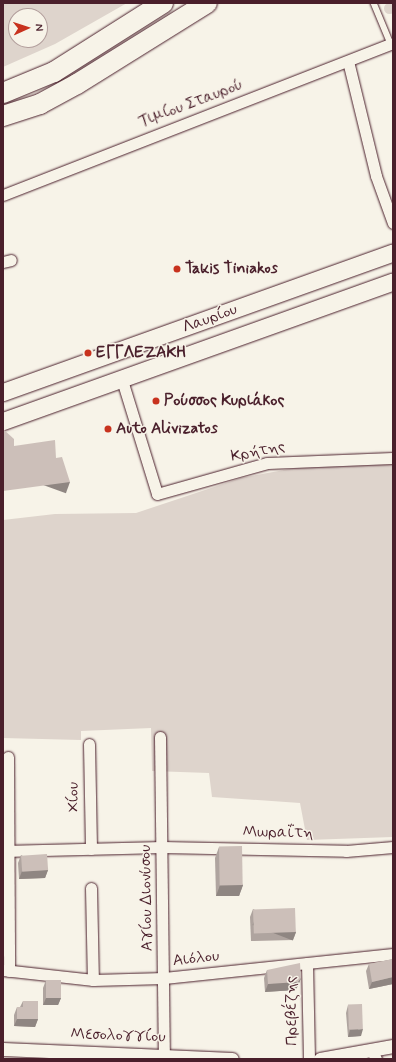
<!DOCTYPE html>
<meta charset="utf-8">
<style>
body{margin:0}
#map{position:relative;width:396px;height:1062px;overflow:hidden;background:#f7f3e8;font-family:Mynerve,sans-serif}
div>[style]{position:absolute}
[style*='--x']{left:calc(var(--x)*1px);top:calc(var(--y)*1px);width:calc(var(--w)*1px);rotate:calc(var(--a)*1deg)}
.green>*{inset:0;background:#ded4cc}
.round{border-radius:50%}
.roads{filter:drop-shadow(0 0 1px #4a1f2b) drop-shadow(0 0 1px #4a1f2b)}
.service>*{height:5.5px;margin:-2.75px;padding:0 2.75px;transform-origin:2.75px;border-radius:2.75px;background:#f7f3e8}
.minor>*{height:11px;margin:-5.5px;padding:0 5.5px;transform-origin:5.5px;border-radius:5.5px;background:#f7f3e8}
.tertiary>*{height:13px;margin:-6.5px;padding:0 6.5px;transform-origin:6.5px;border-radius:6.5px;background:#f7f3e8}
.primary>*{height:17px;margin:-8.5px;padding:0 8.5px;transform-origin:8.5px;border-radius:8.5px;background:#f7f3e8}
.motorway>*{height:20px;margin:-10px;padding:0 10px;transform-origin:10px;border-radius:10px;background:#f7f3e8}
.wall>*{inset:0;background:#afa49f}
.shaded-wall>*{inset:0;background:#8f8682;transform-origin:0 0}
.building>*{inset:0;background:#ccbfb9;transform-origin:0 0}
.dots>*{width:11px;height:11px;translate:-50% -50%;box-sizing:border-box;border:2px solid #f7f3e8;border-radius:50%}
span{translate:-50% -50%;white-space:nowrap;text-align:center;line-height:1.15;-webkit-text-stroke:3px #f7f3e8;paint-order:stroke}
.street-label{font-size:16px;color:#4a1f2b}
.poi-label{font-size:16px;color:#4a1f2b;font-weight:700}
.left{translate:0 -50%;text-align:left}
.frame{position:absolute;inset:0;border:4px solid #4a1f2b;pointer-events:none}
.north{position:absolute;left:8px;top:8px;width:40px;height:40px;box-sizing:border-box;background:#f7f3e8;border:1px solid #b29e9c;border-radius:50%;rotate:87deg;font-size:11px;font-weight:700;line-height:16px;text-align:center;color:#4a1f2b}
.north::after{content:'';display:block;margin:auto;width:14px;height:18px;background:#c8321e;clip-path:polygon(50% 0,100% 100%,50% 72%,0 100%)}
</style>
<div id="map">
<div class="green">
<i class="round" style="left:383.5px;top:2.5px;width:11px;height:11px"></i>
<i style="clip-path:polygon(evenodd,3px 3px,127px 3px,55px 44px,3px 67px,3px 3px,16px 16px,40px 16px,40px 40px,16px 40px,16px 16px)"></i>
<i style="clip-path:polygon(317px 464px,393px 464px,393px 837px,307px 840px,300px 803px,212px 797px,209px 773px,152px 771px,151px 728px,81px 731px,81px 740px,3px 738px,3px 520px,55px 514px,136px 513px,241px 478px)"></i>
</div>
<div class="roads">
<div class="service">
<i style="--x:374;--y:3;--w:44;--a:67.5"></i>
</div>
<div class="minor">
<i style="--x:348;--y:61;--w:118;--a:76.3"></i>
<i style="--x:376;--y:176;--w:50;--a:70.1"></i>
<i style="--x:3;--y:195;--w:416;--a:-21.3"></i>
<i style="--x:3;--y:262;--w:8;--a:-14"></i>
<i style="--x:122;--y:380;--w:119;--a:72.9"></i>
<i style="--x:157;--y:494;--w:114;--a:-15.7"></i>
<i style="--x:267;--y:463;--w:126;--a:-2.3"></i>
<i style="--x:160;--y:737;--w:322;--a:89.3"></i>
<i style="--x:89;--y:744;--w:105;--a:88.9"></i>
<i style="--x:8;--y:757;--w:214;--a:89.7"></i>
<i style="--x:3;--y:851;--w:159;--a:-1.4"></i>
<i style="--x:162;--y:847;--w:184;--a:1.2"></i>
<i style="--x:346;--y:851;--w:47;--a:-4.9"></i>
<i style="--x:91;--y:888;--w:92;--a:88.8"></i>
<i style="--x:307;--y:963;--w:96;--a:88.8"></i>
<i style="--x:3;--y:970;--w:91;--a:6.3"></i>
<i style="--x:93;--y:980;--w:71;--a:-1.6"></i>
<i style="--x:164;--y:978;--w:230;--a:-6"></i>
<i style="--x:372;--y:1051;--w:9;--a:63"></i>
</div>
<div class="tertiary">
<i style="--x:3;--y:1049;--w:229;--a:2.5"></i>
<i style="--x:320;--y:1059;--w:74;--a:-10.1"></i>
</div>
<div class="primary">
<i style="--x:3;--y:392;--w:414;--a:-19.7"></i>
<i style="--x:3;--y:421;--w:414;--a:-19.7"></i>
</div>
<div class="motorway">
<i style="--x:3;--y:93;--w:55;--a:-22.4"></i>
<i style="--x:54;--y:72;--w:129;--a:-32.3"></i>
<i style="--x:3;--y:116;--w:39;--a:-18"></i>
<i style="--x:40;--y:104;--w:42;--a:-28.4"></i>
<i style="--x:77;--y:84;--w:153;--a:-31.9"></i>
</div>
</div>
<div class="wall">
<i style="clip-path:polygon(219px 847px,243px 885px,239px 896px,216px 896px,215px 858px)"></i>
<i style="clip-path:polygon(21px 855px,48px 870px,45px 878px,19px 879px,18px 863px)"></i>
<i style="clip-path:polygon(253px 909px,296px 932px,293px 940px,251px 941px,250px 917px)"></i>
<i style="clip-path:polygon(393px 959px,393px 984px,369px 989px,366px 971px,369px 964px)"></i>
<i style="clip-path:polygon(267px 970px,301px 978px,298px 986px,295px 990px,265px 992px,264px 978px)"></i>
<i style="clip-path:polygon(46px 980px,61px 998px,58px 1005px,43px 1005px,43px 988px)"></i>
<i style="clip-path:polygon(23px 1001px,38px 1019px,35px 1027px,14px 1026px,14px 1015px,17px 1007px,20px 1007px)"></i>
<i style="clip-path:polygon(348px 1005px,361px 1036px,348px 1037px,346px 1013px)"></i>
</div>
<div class="shaded-wall">
<i style="left:70px;top:482px;width:12px;height:68px;rotate:110deg"></i>
<i style="clip-path:polygon(48px 870px,45px 878px,19px 879px,22px 871px)"></i>
<i style="clip-path:polygon(220px 885px,243px 885px,239px 896px,216px 896px)"></i>
<i style="left:296px;top:932px;width:9px;height:43px;rotate:111deg"></i>
<i style="clip-path:polygon(393px 977px,393px 984px,369px 989px,372px 982px)"></i>
<i style="clip-path:polygon(301px 978px,298px 986px,295px 990px,265px 992px,268px 984px)"></i>
<i style="clip-path:polygon(46px 998px,61px 998px,58px 1005px,43px 1005px)"></i>
<i style="clip-path:polygon(17px 1019px,38px 1019px,35px 1027px,14px 1026px)"></i>
<i style="clip-path:polygon(363px 1029px,361px 1036px,348px 1037px,350px 1030px)"></i>
</div>
<div class="building">
<i style="clip-path:polygon(3px 429px,14px 439px,14px 446px,55px 440px,56px 458px,62px 457px,70px 482px,3px 491px)"></i>
<i style="left:242px;top:846px;width:39px;height:23px;rotate:89deg"></i>
<i style="left:47px;top:854px;width:16px;height:26px;rotate:86deg"></i>
<i style="left:295px;top:908px;width:24px;height:42px;rotate:88deg"></i>
<i style="clip-path:polygon(393px 959px,393px 977px,372px 982px,369px 964px)"></i>
<i style="clip-path:polygon(300px 963px,301px 978px,298px 982px,268px 984px,267px 970px)"></i>
<i style="left:46px;top:980px;width:15px;height:18px"></i>
<i style="clip-path:polygon(23px 1001px,38px 1001px,38px 1019px,17px 1019px,17px 1007px,23px 1007px)"></i>
<i style="left:362px;top:1004px;width:25px;height:14px;rotate:88deg"></i>
</div>
<div class="dots">
<i style="left:177px;top:269px;background:#c8321e"></i>
<i style="left:88px;top:353px;background:#c8321e"></i>
<i style="left:156px;top:401px;background:#c8321e"></i>
<i style="left:108px;top:429px;background:#c8321e"></i>
</div>
<div class="street-label">
<span style="left:191px;top:104px;rotate:-21deg">Τιμίου Σταυρού</span>
<span style="left:210px;top:319px;rotate:-20deg">Λαυρίου</span>
<span style="left:258px;top:452px;rotate:-11deg">Κρήτης</span>
<span style="left:74px;top:797px;rotate:-91deg">Χίου</span>
<span style="left:278px;top:833px;rotate:1deg">Μωραΐτη</span>
<span style="left:147px;top:898px;rotate:-91deg">Αγίου Διονύσου</span>
<span style="left:196px;top:959px;rotate:-6deg">Αιόλου</span>
<span style="left:292px;top:1011px;rotate:-91deg">Πρεβέζης</span>
<span style="left:118px;top:1036px;rotate:2deg">Μεσολογγίου</span>
</div>
<div class="poi-label">
<span class="left" style="left:185px;top:269px">Takis Tiniakos</span>
<span class="left" style="left:96px;top:353px">ΕΓΓΛΕΖΑΚΗ</span>
<span class="left" style="left:164px;top:401px">Ρούσσος Κυριάκος</span>
<span class="left" style="left:116px;top:429px">Auto Alivizatos</span>
</div>
<div class="frame"></div>
<div class="north">N</div>
</div>
